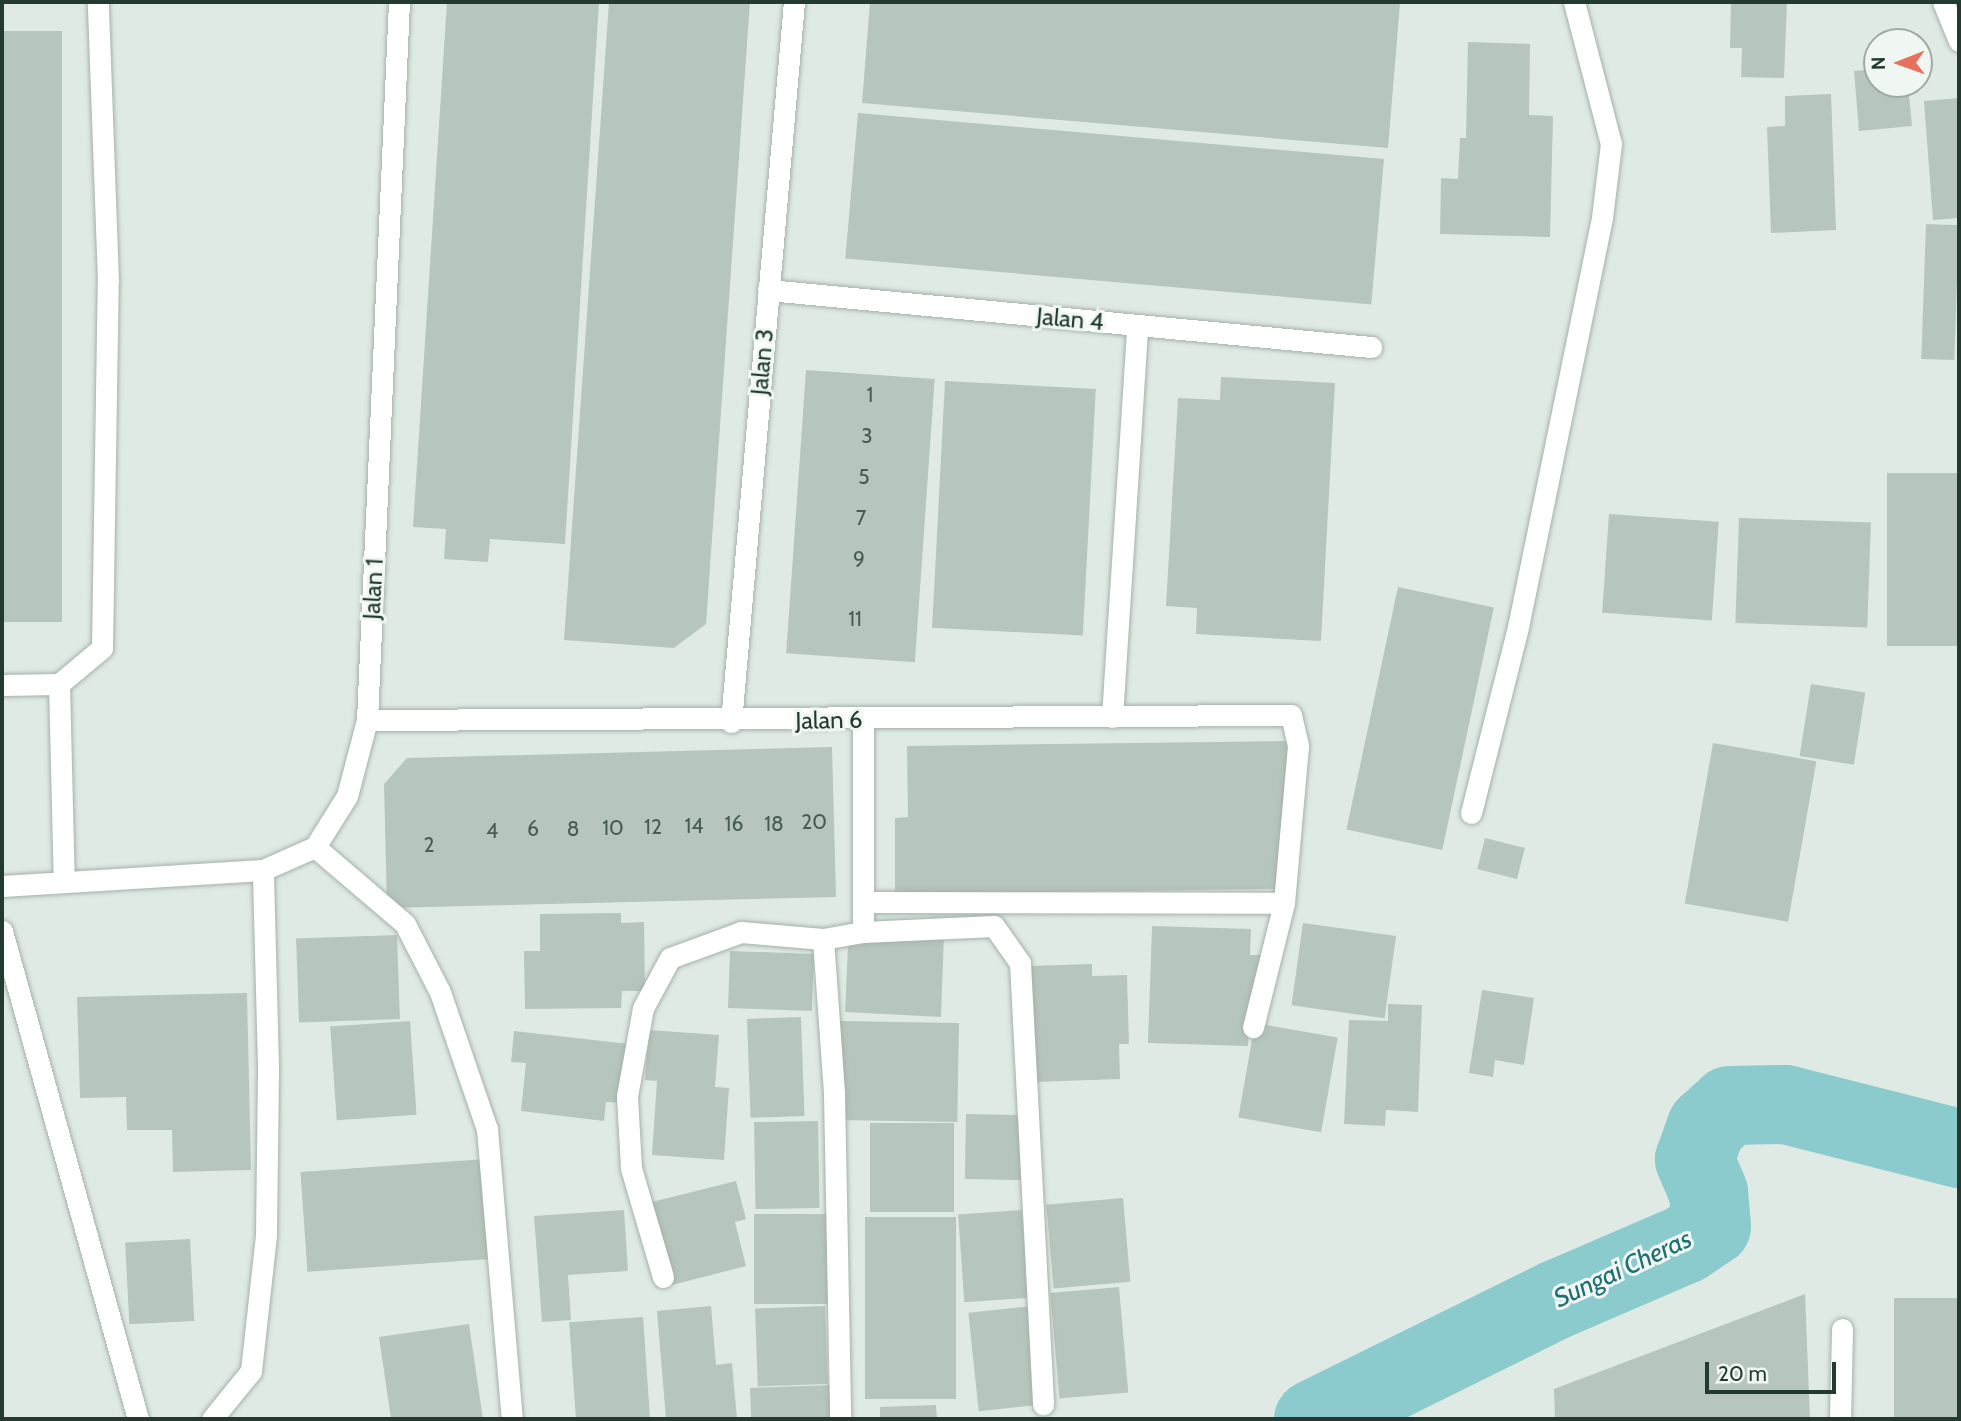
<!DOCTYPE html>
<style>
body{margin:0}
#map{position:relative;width:1961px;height:1421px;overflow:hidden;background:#e0eae5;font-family:Cabin,sans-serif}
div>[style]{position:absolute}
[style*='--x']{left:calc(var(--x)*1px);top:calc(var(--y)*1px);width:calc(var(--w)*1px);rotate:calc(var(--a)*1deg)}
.river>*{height:79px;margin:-39.5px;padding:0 39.5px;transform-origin:39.5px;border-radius:39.5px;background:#8bcacd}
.building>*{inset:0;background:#b6c5bd;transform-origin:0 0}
.roads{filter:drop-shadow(0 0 2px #a3b2ab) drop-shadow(0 0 2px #a3b2ab)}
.lane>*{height:21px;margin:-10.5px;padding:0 10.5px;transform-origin:10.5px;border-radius:10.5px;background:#fff}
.street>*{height:21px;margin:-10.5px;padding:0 10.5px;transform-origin:10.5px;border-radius:10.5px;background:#fff}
span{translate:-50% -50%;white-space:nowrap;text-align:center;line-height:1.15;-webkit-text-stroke:6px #f0f7f3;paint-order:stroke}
.number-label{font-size:21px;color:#475d53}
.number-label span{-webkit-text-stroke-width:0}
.street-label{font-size:24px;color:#223a30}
.water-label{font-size:26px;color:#1f6e72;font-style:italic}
.frame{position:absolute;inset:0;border:4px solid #223a30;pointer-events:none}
.north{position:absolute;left:1863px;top:28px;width:70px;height:70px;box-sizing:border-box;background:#f0f7f3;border:2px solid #9eaba5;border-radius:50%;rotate:269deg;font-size:19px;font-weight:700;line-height:28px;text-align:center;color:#223a30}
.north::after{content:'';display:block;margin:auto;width:24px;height:32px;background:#ea705e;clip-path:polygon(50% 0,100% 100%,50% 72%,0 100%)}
.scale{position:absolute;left:1705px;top:1362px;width:131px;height:32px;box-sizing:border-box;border:4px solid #223a30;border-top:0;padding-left:9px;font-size:21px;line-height:24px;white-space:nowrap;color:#223a30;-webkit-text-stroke:5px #f0f7f3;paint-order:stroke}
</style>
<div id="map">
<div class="river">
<i style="--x:1313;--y:1419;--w:271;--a:-26.3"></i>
<i style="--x:1556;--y:1299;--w:139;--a:-23.3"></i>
<i style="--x:1684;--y:1244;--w:32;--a:-34"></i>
<i style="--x:1711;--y:1226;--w:34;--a:-95"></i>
<i style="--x:1708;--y:1192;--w:36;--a:-113"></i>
<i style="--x:1694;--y:1159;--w:35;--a:-70"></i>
<i style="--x:1706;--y:1126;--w:31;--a:-42"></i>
<i style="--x:1729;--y:1105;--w:56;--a:-1"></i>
<i style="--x:1785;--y:1104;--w:179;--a:14.2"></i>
</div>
<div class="building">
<i style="clip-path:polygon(447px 2px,599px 2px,565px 544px,490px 539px,488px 562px,444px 559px,446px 529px,413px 527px)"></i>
<i style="clip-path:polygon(609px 2px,750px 2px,706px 624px,674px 648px,564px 640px)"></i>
<i style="clip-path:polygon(870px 2px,1400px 3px,1388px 148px,862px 103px)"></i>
<i style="clip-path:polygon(1731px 2px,1787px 2px,1784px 78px,1741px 77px,1742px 48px,1730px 48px)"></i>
<i style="left:2px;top:31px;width:60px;height:591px"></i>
<i style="clip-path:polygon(1468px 42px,1530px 44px,1529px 115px,1553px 116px,1550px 237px,1440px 234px,1441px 178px,1458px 179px,1460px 138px,1466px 138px)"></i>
<i style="clip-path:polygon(1877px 69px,1877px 84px,1908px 84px,1912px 126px,1859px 131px,1854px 71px)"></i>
<i style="clip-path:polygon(1831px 94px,1836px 230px,1771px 233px,1767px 127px,1785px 126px,1785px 96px)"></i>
<i style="clip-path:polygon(1959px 98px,1959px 218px,1933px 220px,1924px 101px)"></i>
<i style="left:858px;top:113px;width:528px;height:146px;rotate:5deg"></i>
<i style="left:1926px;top:224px;width:33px;height:135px;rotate:2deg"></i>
<i style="left:806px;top:370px;width:129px;height:284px;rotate:4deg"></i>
<i style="clip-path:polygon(1221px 377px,1335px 383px,1321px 641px,1196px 634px,1197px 608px,1166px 606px,1178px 398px,1220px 400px)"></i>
<i style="left:945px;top:381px;width:151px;height:247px;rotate:3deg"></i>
<i style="left:1959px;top:473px;width:173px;height:72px;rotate:90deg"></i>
<i style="left:1609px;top:514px;width:110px;height:99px;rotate:4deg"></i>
<i style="left:1739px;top:518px;width:132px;height:105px;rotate:2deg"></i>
<i style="left:1398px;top:587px;width:98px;height:248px;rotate:12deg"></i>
<i style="left:1811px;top:684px;width:55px;height:73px;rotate:9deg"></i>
<i style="clip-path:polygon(1287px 741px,1288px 806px,1275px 889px,895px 894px,895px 818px,908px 817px,907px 746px)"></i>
<i style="left:1713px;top:743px;width:105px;height:163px;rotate:10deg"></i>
<i style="clip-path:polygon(832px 747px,836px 897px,387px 908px,384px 784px,407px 758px)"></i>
<i style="left:1485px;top:838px;width:41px;height:32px;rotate:14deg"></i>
<i style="clip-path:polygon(621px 913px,621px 923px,644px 922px,645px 991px,622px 991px,621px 1008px,525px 1009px,524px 951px,540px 951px,540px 914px)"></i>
<i style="left:1303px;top:923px;width:94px;height:83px;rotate:8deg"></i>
<i style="clip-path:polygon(1152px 926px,1251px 929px,1250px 955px,1266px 955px,1249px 1005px,1248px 1046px,1148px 1043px)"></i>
<i style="clip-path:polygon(876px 931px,944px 934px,941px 1017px,845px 1012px,848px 946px)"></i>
<i style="left:397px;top:935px;width:84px;height:101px;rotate:88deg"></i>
<i style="left:730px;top:951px;width:84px;height:57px;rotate:2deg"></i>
<i style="clip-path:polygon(1092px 964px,1092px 976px,1127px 975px,1129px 1044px,1119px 1044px,1120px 1079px,1033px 1082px,1028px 966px)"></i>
<i style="clip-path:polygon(1482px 990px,1534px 998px,1524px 1065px,1495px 1060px,1493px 1077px,1469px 1073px)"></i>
<i style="clip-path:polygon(247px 993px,251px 1170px,173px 1172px,172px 1130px,127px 1130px,126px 1097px,80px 1098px,77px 997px)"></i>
<i style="clip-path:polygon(1388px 1004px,1422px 1005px,1418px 1112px,1386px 1110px,1385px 1126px,1344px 1124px,1349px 1020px,1388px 1021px)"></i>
<i style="left:801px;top:1017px;width:99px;height:54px;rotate:88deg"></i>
<i style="left:410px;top:1021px;width:94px;height:80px;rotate:86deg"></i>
<i style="left:838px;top:1021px;width:121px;height:99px;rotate:1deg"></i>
<i style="left:1255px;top:1023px;width:84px;height:96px;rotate:10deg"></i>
<i style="clip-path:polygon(649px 1030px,719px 1035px,715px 1087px,729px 1088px,724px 1160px,652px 1155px,657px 1081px,645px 1080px)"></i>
<i style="clip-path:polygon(514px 1031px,629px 1044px,622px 1103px,606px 1102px,604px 1121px,521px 1111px,526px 1063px,511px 1062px)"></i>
<i style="left:966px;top:1114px;width:59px;height:65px;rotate:1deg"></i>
<i style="left:818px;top:1121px;width:87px;height:64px;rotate:89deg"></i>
<i style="left:954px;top:1123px;width:89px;height:84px;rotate:90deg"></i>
<i style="left:486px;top:1159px;width:100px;height:186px;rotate:86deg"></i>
<i style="clip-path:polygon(736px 1181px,746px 1219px,735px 1222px,746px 1266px,672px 1285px,652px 1202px)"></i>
<i style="left:1123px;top:1198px;width:84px;height:77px;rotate:85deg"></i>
<i style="clip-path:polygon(624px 1210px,628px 1271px,568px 1275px,571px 1320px,542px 1322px,534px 1216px)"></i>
<i style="left:1022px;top:1210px;width:88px;height:64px;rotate:86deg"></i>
<i style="left:754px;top:1214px;width:76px;height:90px"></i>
<i style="left:956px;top:1217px;width:182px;height:91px;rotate:90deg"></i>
<i style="left:190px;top:1239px;width:82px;height:65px;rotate:87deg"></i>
<i style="left:1119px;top:1287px;width:106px;height:69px;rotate:85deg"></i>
<i style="clip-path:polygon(1805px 1294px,1810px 1419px,1555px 1419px,1554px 1389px)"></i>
<i style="left:1959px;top:1298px;width:121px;height:65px;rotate:90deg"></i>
<i style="clip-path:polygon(711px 1306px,716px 1365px,732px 1363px,737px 1419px,666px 1419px,657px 1311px)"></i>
<i style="left:825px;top:1306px;width:78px;height:70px;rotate:88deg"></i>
<i style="left:1032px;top:1306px;width:99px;height:64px;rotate:84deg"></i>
<i style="left:643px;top:1317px;width:102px;height:74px;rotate:86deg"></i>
<i style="clip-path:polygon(469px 1324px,483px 1419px,391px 1419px,379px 1337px)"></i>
<i style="left:834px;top:1385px;width:34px;height:84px;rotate:88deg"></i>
<i style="clip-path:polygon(936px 1405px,937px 1419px,880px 1419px,880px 1407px)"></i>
</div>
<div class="roads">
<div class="lane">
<i style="--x:59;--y:684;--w:198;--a:88.6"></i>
<i style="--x:2;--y:685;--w:57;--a:-1"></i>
<i style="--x:59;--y:684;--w:56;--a:-39.9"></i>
<i style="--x:102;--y:648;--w:367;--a:-89.1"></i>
<i style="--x:108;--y:281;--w:279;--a:-92.1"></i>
<i style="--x:1471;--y:813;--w:192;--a:-75.8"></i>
<i style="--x:1518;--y:627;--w:418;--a:-78.4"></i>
<i style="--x:1602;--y:218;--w:75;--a:-83.1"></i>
<i style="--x:1611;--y:144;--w:147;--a:-104.6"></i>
<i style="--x:864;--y:902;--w:420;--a:0.1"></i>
<i style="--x:1840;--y:1419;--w:90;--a:-88.7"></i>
</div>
<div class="street">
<i style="--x:1943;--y:2;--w:42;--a:67.7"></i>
<i style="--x:768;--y:290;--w:606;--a:5.4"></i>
<i style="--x:1112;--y:717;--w:392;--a:-86.3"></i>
<i style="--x:367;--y:720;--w:924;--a:-0.31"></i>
<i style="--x:1291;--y:715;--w:32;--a:77"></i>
<i style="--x:1298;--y:746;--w:158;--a:95.1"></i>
<i style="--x:1284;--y:903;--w:128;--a:104"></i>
<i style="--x:731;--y:722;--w:723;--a:-85"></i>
<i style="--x:315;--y:847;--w:118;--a:40.5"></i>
<i style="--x:405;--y:924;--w:76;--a:62.8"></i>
<i style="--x:440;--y:992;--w:145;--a:71.1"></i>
<i style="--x:487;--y:1129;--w:291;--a:85.1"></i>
<i style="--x:2;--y:886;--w:261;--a:-3.5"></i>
<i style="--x:263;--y:870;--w:57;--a:-23.9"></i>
<i style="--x:315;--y:847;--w:60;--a:-57.9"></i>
<i style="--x:347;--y:796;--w:79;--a:-75.3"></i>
<i style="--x:367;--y:720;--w:719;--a:-87.45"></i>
<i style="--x:2;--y:931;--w:507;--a:74.43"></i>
<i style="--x:863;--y:932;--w:131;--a:-2.6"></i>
<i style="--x:994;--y:926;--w:45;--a:54.9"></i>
<i style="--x:1020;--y:963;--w:442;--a:87"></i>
<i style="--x:823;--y:939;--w:155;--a:85.9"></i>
<i style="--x:834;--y:1094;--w:325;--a:88.9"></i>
<i style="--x:663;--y:1277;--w:114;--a:-106.4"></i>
<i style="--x:631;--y:1168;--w:72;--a:-93.2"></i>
<i style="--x:627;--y:1096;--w:89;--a:-79.7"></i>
<i style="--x:643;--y:1008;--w:57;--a:-61.6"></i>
<i style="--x:670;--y:958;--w:76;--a:-20.1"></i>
<i style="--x:741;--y:932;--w:82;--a:4.9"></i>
<i style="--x:823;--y:939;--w:41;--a:-9.9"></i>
<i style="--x:863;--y:932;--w:212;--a:-90"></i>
<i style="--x:212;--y:1419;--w:62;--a:-50.9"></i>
<i style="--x:251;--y:1371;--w:137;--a:-83.7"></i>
<i style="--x:266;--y:1235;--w:169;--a:-89.3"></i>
<i style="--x:268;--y:1066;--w:196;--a:-91.5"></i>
</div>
</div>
<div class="number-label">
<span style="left:870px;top:395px">1</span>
<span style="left:867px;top:436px">3</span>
<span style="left:864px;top:477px">5</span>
<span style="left:861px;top:518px">7</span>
<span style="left:859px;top:559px">9</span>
<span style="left:855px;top:619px">11</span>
<span style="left:814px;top:822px">20</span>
<span style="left:734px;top:824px">16</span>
<span style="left:774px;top:824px">18</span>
<span style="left:694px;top:826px">14</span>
<span style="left:653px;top:827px">12</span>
<span style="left:613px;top:828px">10</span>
<span style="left:533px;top:829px">6</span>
<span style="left:573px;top:829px">8</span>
<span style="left:492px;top:831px">4</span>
<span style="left:429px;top:845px">2</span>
</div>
<div class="street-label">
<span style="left:1070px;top:319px;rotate:5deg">Jalan 4</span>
<span style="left:762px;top:362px;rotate:-85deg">Jalan 3</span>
<span style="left:373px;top:589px;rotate:-87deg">Jalan 1</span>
<span style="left:829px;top:720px;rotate:-1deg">Jalan 6</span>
</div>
<div class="water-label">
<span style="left:1623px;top:1269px;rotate:-25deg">Sungai Cheras</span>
</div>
<div class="frame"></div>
<div class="north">N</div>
<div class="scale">20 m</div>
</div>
